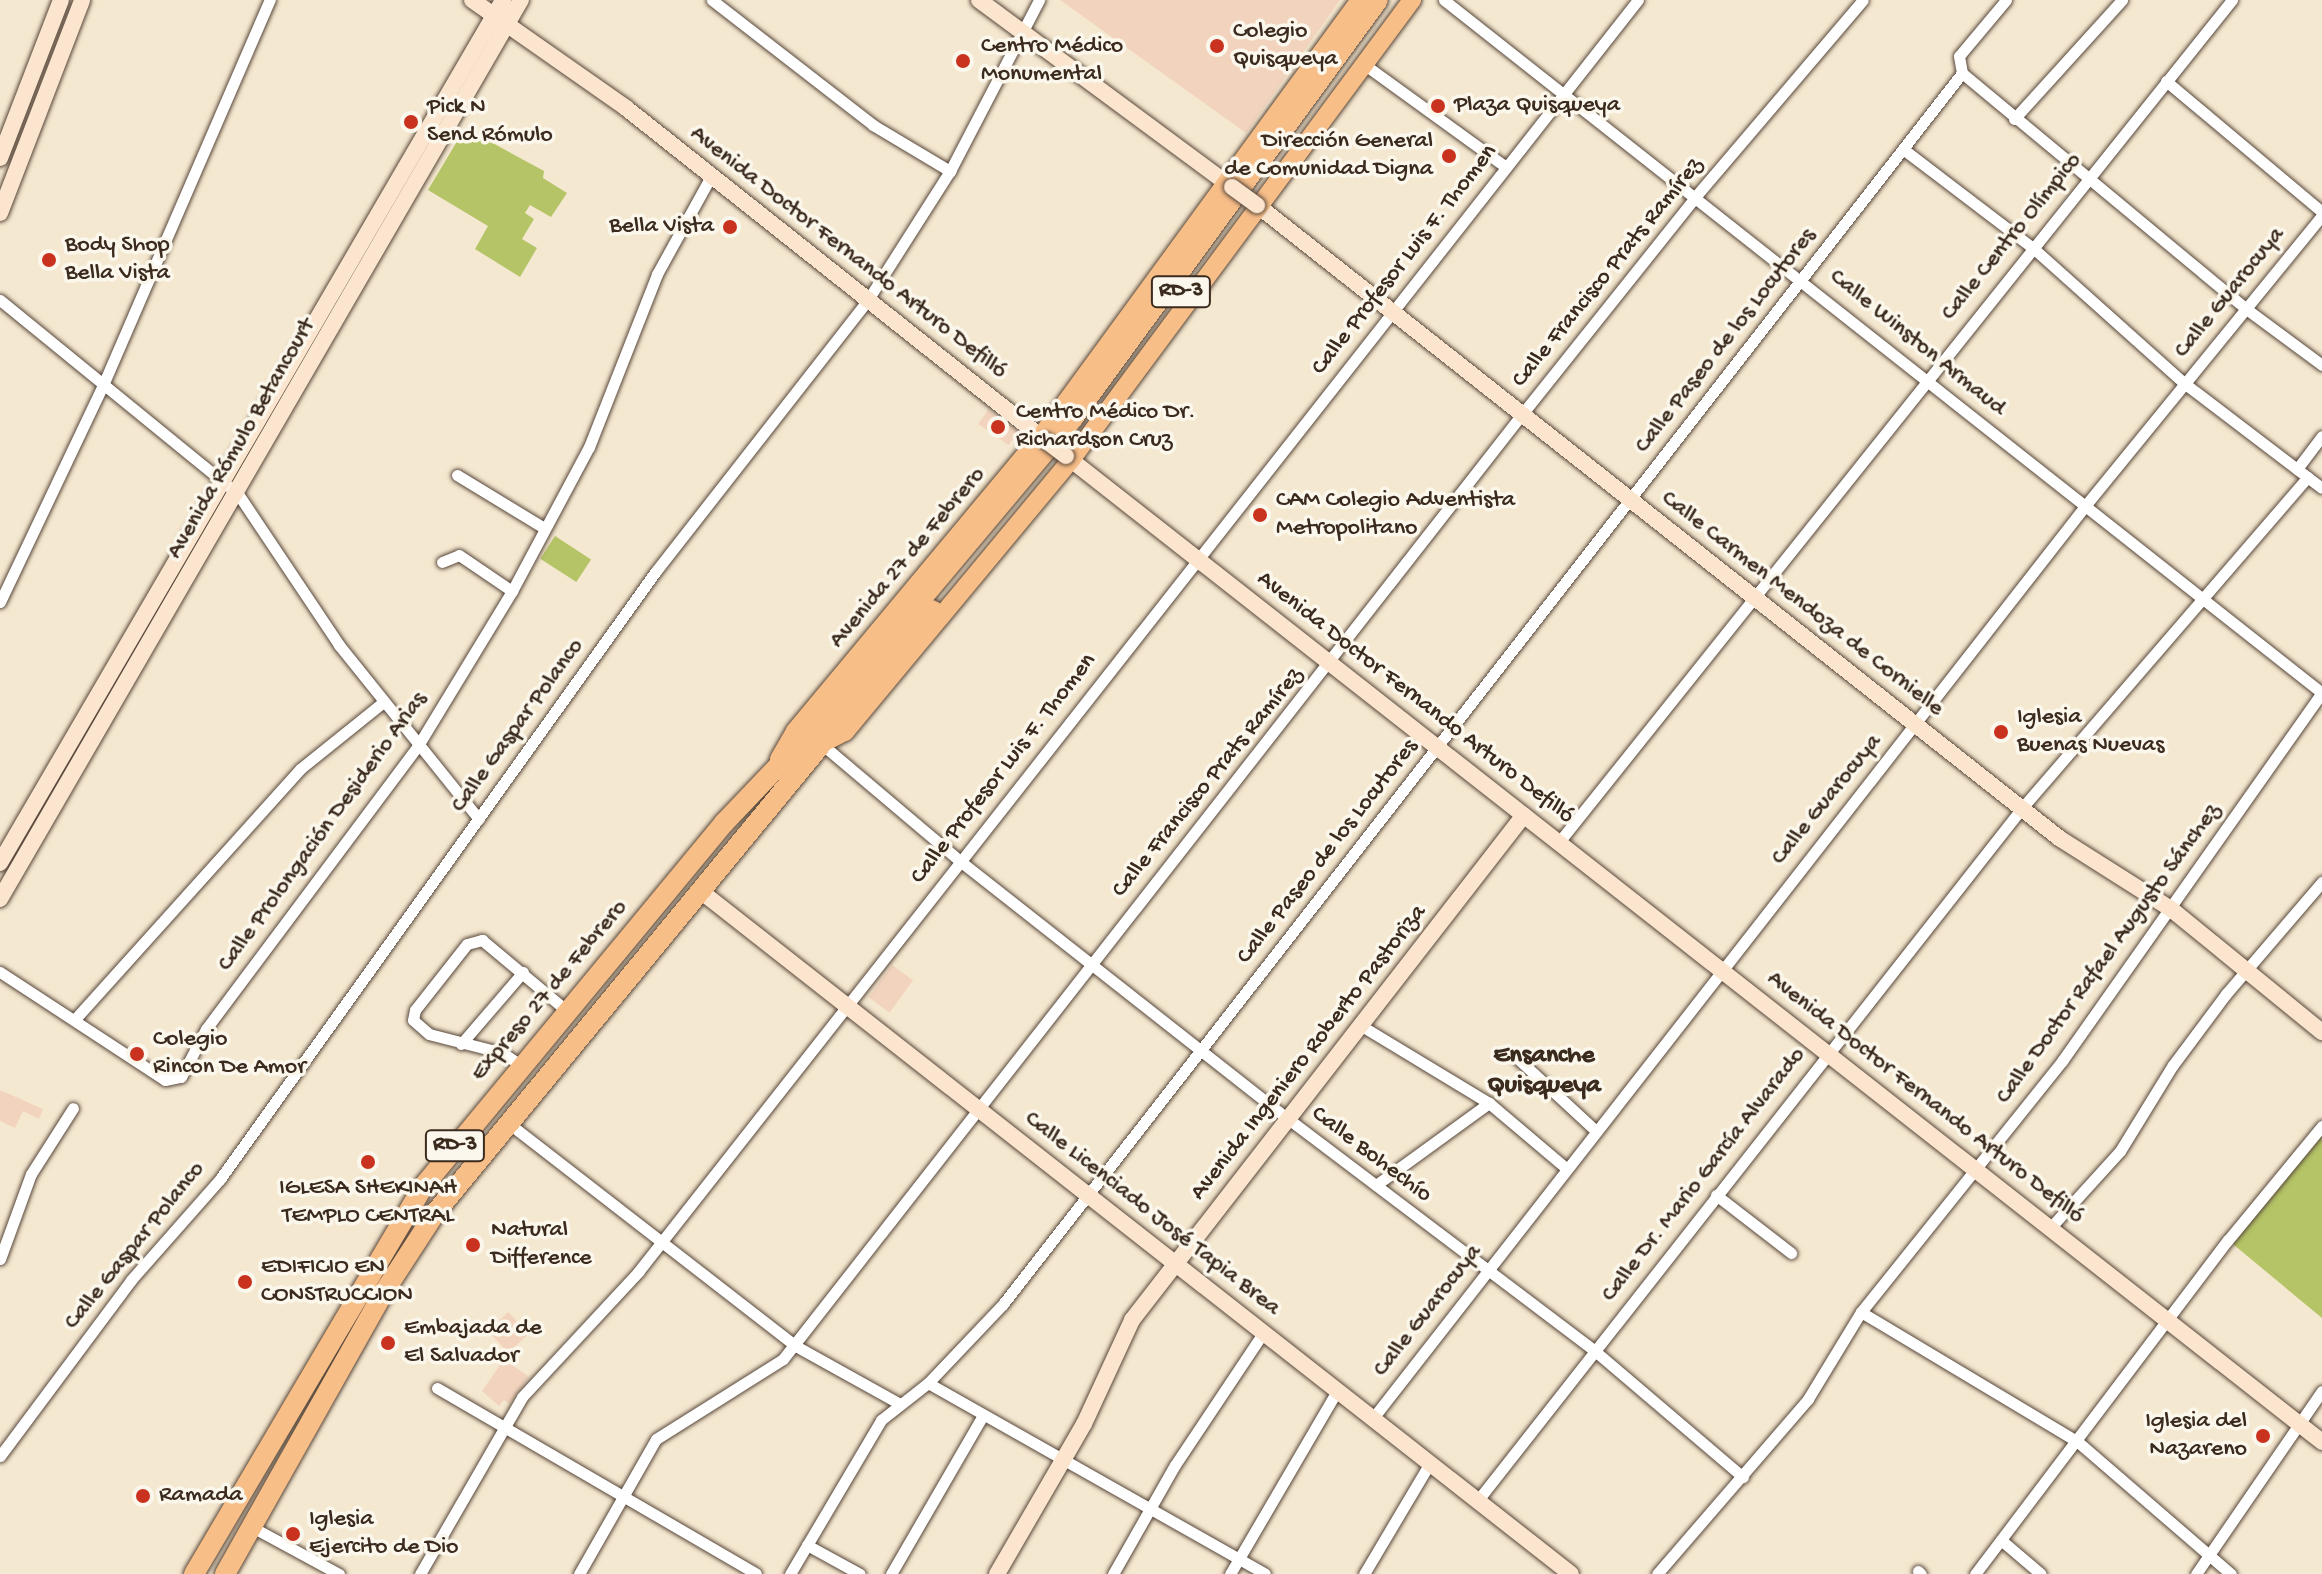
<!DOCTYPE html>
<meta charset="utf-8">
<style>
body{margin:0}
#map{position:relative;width:2322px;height:1574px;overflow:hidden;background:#f5e8d0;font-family:"Gochi Hand",sans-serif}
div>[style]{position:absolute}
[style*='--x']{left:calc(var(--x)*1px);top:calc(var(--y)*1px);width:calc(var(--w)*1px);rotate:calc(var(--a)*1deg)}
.built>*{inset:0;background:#f2d4be;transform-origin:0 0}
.green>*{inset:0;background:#b5c467;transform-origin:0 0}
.roads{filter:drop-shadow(0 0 2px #574639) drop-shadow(0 0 2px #574639)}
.street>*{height:11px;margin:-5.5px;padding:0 5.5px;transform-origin:5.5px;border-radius:5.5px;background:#fff}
.secondary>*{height:16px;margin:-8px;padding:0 8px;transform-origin:8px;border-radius:8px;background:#fce5cf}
.primary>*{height:18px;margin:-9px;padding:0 9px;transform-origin:9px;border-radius:9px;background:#f7be88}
.highway>*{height:20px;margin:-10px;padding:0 10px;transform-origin:10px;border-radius:10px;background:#f7be88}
.bridges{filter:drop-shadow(0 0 2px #574639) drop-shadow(0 0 2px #574639)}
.secondary-bridge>*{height:16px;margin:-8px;padding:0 8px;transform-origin:8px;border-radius:8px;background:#fce5cf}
.dots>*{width:22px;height:22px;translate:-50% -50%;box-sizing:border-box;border:4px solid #fbf7ec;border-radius:50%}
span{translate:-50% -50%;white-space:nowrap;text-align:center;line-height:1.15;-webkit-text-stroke:7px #fbf7ec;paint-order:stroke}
.shield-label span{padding:2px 6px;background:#fbf7ec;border:2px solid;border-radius:6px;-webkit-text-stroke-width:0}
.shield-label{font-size:22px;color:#3b2a1e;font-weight:700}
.poi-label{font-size:24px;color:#3b2a1e}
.left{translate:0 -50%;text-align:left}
.right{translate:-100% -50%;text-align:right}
.street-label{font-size:24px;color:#3b2a1e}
.neighbourhood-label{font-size:26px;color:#3b2a1e;font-weight:700}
</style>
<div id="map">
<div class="built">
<i style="clip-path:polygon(1060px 0,1340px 0,1246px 133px)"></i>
<i style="left:988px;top:410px;width:37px;height:17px;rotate:35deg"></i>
<i style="left:892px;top:965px;width:26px;height:40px;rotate:36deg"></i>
<i style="clip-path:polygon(0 1090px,43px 1109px,39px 1119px,23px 1111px,15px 1128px,0 1121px)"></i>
<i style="left:508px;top:1312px;width:30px;height:28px;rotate:46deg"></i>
<i style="clip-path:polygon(504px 1359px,529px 1377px,509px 1404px,504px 1400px,499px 1406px,482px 1391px)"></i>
</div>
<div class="green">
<i style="clip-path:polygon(465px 128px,544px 171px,543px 178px,567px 193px,551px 217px,530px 205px,525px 213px,534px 219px,522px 239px,537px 248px,520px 277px,475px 249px,488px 226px,428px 190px)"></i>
<i style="left:555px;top:536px;width:43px;height:27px;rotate:33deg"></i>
<i style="clip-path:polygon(2322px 1126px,2322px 1318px,2228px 1240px)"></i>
</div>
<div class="roads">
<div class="street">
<i style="--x:712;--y:0;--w:204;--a:37.8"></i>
<i style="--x:873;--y:125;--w:90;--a:30.9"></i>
<i style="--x:1444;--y:0;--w:1119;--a:38.28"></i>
<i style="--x:2006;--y:0;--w:73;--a:130"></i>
<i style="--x:1959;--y:56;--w:17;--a:80"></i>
<i style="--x:1962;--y:73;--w:368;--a:39.7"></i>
<i style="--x:2245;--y:308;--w:96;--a:36.5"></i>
<i style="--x:1365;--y:65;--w:174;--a:35.9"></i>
<i style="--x:2166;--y:81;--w:204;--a:40"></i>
<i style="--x:2014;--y:119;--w:161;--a:-47.8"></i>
<i style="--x:1903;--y:149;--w:163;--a:37.3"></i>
<i style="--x:2033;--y:248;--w:203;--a:41.8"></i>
<i style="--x:2184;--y:383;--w:173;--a:37.3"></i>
<i style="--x:0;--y:300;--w:307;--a:39.2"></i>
<i style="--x:238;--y:494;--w:182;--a:56.2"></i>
<i style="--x:339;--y:645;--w:223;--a:51.2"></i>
<i style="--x:2297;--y:469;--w:41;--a:-52.9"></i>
<i style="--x:457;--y:475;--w:102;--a:31.3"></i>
<i style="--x:442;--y:562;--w:18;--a:-22"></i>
<i style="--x:459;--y:555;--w:64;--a:34.2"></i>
<i style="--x:0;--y:602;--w:240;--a:-64.6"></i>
<i style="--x:103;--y:385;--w:420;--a:-66.6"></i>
<i style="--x:824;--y:746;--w:178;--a:40.2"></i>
<i style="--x:960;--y:861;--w:416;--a:38.2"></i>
<i style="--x:1287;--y:1118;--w:388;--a:37.1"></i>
<i style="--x:1596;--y:1352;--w:193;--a:40.4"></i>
<i style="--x:1559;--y:842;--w:1078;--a:-51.37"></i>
<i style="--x:0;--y:972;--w:197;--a:33.2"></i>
<i style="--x:165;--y:1080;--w:16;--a:-11"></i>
<i style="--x:181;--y:1077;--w:54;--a:-62.5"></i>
<i style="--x:206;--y:1029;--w:356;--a:-53.2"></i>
<i style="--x:419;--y:744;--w:179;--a:-58.7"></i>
<i style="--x:512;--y:591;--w:163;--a:-61.9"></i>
<i style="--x:589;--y:447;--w:186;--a:-68.5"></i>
<i style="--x:657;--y:274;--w:112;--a:-61.1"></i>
<i style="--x:76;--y:1018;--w:335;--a:-48"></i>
<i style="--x:300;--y:769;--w:105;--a:-38.8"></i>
<i style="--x:1360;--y:1025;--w:151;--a:31.2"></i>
<i style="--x:1489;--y:1103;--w:102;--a:40.2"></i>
<i style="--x:461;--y:1044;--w:95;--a:-49.3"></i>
<i style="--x:1516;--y:1057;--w:109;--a:42.8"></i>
<i style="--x:522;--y:1066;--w:23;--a:-146"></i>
<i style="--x:503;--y:1053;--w:76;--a:-165.6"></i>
<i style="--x:429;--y:1034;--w:21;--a:-139"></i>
<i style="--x:413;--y:1020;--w:10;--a:-79"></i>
<i style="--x:415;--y:1010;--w:84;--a:-51.8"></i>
<i style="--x:467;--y:944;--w:16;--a:-15"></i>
<i style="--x:482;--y:940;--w:112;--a:39.9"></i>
<i style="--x:507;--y:1122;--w:363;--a:37.8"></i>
<i style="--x:794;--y:1345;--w:119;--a:29.1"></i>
<i style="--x:1376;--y:1185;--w:140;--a:-36"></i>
<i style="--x:1716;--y:1195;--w:95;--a:37.7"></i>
<i style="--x:2051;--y:1227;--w:103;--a:-47.8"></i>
<i style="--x:2120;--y:1151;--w:101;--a:-58.4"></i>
<i style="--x:2173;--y:1065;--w:89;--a:-53.3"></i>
<i style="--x:2226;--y:994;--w:148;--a:-49.4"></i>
<i style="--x:0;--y:1259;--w:90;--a:-70"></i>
<i style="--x:31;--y:1174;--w:78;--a:-57.5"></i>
<i style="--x:1861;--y:1312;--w:253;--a:30.9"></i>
<i style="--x:2078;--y:1442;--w:202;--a:40.8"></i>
<i style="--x:928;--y:1383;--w:387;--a:29.5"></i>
<i style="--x:437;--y:1388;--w:369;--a:30.2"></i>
<i style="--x:1373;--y:1418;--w:1157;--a:-52.02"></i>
<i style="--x:2085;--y:506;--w:375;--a:-50.8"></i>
<i style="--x:0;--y:1456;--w:219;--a:-53.3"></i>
<i style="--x:131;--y:1280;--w:135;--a:-48.6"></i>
<i style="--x:220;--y:1179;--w:748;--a:-54.36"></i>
<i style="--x:656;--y:571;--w:346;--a:-52"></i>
<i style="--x:869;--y:298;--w:151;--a:-57.5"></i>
<i style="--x:950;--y:171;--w:193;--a:-62.5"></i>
<i style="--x:1478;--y:1500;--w:880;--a:-51.83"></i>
<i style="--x:2022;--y:808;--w:437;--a:-49.2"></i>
<i style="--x:252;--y:1527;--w:99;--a:28.4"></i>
<i style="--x:2001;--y:1540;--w:52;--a:40.4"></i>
<i style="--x:807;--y:1545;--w:60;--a:28.7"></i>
<i style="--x:1918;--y:1571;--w:4;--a:45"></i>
<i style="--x:420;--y:1574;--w:204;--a:-60"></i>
<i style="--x:522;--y:1397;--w:171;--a:-47.1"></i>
<i style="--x:638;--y:1272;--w:1618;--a:-51.83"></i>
<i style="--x:579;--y:1574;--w:155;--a:-60.3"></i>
<i style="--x:656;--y:1439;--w:150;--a:-32.2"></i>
<i style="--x:783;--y:1359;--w:1201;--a:-51.97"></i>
<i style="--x:1523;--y:413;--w:278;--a:-51.4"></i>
<i style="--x:1696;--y:196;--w:257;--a:-49.6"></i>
<i style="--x:790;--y:1574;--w:179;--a:-59.4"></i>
<i style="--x:881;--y:1420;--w:60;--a:-38.2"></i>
<i style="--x:928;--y:1383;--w:109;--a:-46.5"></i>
<i style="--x:1003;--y:1304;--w:1560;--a:-52.08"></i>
<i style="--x:891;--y:1574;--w:184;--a:-59.9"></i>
<i style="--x:1113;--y:1574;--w:125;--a:-60.4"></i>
<i style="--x:1175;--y:1465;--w:159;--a:-56.3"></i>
<i style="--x:1230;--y:1574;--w:212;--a:-59.7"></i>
<i style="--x:1364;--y:1574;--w:129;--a:-59.3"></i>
<i style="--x:1657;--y:1574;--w:231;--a:-49.2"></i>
<i style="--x:1808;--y:1399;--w:102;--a:-58.7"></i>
<i style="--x:1861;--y:1312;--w:322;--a:-51.3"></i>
<i style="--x:2062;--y:1061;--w:451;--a:-54.8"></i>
<i style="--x:1975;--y:1574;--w:419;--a:-52.9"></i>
<i style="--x:2228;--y:1240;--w:148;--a:-50.5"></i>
<i style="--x:2196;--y:1574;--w:222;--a:-55.5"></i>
</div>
<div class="secondary">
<i style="--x:472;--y:0;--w:188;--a:35"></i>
<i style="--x:626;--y:108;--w:536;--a:38.41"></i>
<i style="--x:979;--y:0;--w:315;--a:36.5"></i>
<i style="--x:0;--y:158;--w:169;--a:-68.9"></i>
<i style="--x:1257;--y:205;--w:1022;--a:38.28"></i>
<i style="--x:2059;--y:838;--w:133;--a:32.4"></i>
<i style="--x:2171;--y:909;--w:195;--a:39.2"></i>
<i style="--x:0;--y:213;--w:228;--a:-68.9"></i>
<i style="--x:1066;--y:456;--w:1597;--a:38.13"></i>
<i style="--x:0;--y:863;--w:999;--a:-59.76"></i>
<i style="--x:703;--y:893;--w:1103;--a:38.12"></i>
<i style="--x:0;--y:899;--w:1039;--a:-59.91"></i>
<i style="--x:997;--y:1574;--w:173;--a:-59.9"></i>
<i style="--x:1084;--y:1424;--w:115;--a:-65.2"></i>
<i style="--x:1132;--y:1320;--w:639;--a:-52.18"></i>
</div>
<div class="primary">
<i style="--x:829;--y:740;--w:18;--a:-27"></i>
<i style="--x:845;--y:732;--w:354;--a:-50.3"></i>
<i style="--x:1071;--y:460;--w:573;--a:-53.45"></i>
<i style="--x:779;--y:759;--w:32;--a:-60"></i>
<i style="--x:795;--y:731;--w:384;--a:-50.2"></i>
<i style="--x:1041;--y:436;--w:540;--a:-53.81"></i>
</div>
<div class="highway">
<i style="--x:194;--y:1574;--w:448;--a:-59.4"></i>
<i style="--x:422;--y:1188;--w:474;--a:-50.4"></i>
<i style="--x:724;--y:823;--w:116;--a:-46.4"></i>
<i style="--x:804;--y:739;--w:419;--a:-50"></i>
<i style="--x:1073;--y:418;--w:517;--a:-53.88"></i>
<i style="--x:225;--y:1574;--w:320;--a:-60.6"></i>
<i style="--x:382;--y:1295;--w:99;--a:-57"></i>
<i style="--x:436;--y:1212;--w:780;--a:-50.51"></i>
</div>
</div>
<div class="bridges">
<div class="secondary-bridge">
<i style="--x:1232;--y:187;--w:31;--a:36"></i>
<i style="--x:1046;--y:441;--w:25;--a:37"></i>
</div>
</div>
<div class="dots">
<i style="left:1217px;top:46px;background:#c8321e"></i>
<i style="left:963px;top:61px;background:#c8321e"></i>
<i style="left:1438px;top:106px;background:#c8321e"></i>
<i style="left:411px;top:122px;background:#c8321e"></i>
<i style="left:1449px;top:156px;background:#c8321e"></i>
<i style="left:730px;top:227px;background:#c8321e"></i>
<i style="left:49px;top:260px;background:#c8321e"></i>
<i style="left:998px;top:427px;background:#c8321e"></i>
<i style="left:1260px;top:515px;background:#c8321e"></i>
<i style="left:2001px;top:732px;background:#c8321e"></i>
<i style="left:137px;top:1054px;background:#c8321e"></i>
<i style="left:368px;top:1162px;background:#c8321e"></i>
<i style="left:473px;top:1245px;background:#c8321e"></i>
<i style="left:245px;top:1282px;background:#c8321e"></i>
<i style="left:388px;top:1343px;background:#c8321e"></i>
<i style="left:2263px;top:1436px;background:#c8321e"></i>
<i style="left:143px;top:1496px;background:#c8321e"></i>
<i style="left:293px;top:1534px;background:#c8321e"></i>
</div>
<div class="shield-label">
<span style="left:1181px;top:292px">RD-3</span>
<span style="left:455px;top:1146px">RD-3</span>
</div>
<div class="poi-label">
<span class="left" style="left:1233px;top:46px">Colegio<br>Quisqueya</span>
<span class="left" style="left:981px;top:61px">Centro Médico<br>Monumental</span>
<span class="left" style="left:1454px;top:106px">Plaza Quisqueya</span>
<span class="left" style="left:427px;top:122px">Pick N<br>Send Rómulo</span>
<span class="right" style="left:1433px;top:156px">Dirección General<br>de Comunidad Digna</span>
<span class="right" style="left:714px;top:227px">Bella Vista</span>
<span class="left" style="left:65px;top:260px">Body Shop<br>Bella Vista</span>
<span class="left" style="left:1016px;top:427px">Centro Médico Dr.<br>Richardson Cruz</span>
<span class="left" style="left:1276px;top:515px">CAM Colegio Adventista<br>Metropolitano</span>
<span class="left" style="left:2017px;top:732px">Iglesia<br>Buenas Nuevas</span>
<span class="left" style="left:153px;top:1054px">Colegio<br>Rincon De Amor</span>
<span style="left:368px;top:1203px">IGLESA SHEKINAH<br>TEMPLO CENTRAL</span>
<span class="left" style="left:491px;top:1245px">Natural<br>Difference</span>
<span class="left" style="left:261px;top:1282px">EDIFICIO EN<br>CONSTRUCCION</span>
<span class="left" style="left:404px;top:1343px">Embajada de<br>El Salvador</span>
<span class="right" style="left:2247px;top:1436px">Iglesia del<br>Nazareno</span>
<span class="left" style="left:159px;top:1496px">Ramada</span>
<span class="left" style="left:309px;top:1534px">Iglesia<br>Ejercito de Dio</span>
</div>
<div class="street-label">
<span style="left:2012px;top:237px;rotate:-51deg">Calle Centro Olímpico</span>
<span style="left:848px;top:253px;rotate:38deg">Avenida Doctor Fernando Arturo Defilló</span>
<span style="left:1405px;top:260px;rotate:-52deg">Calle Profesor Luis F. Thomen</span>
<span style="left:1608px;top:273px;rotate:-51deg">Calle Francisco Prats Ramírez</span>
<span style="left:2230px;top:293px;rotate:-51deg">Calle Guarocuya</span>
<span style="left:1726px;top:341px;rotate:-52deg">Calle Paseo de los Locutores</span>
<span style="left:1917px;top:343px;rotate:39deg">Calle Winston Armaud</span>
<span style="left:242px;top:439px;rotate:-60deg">Avenida Rómulo Betancourt</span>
<span style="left:908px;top:558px;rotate:-50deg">Avenida 27 de Febrero</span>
<span style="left:1802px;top:604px;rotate:38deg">Calle Carmen Mendoza de Cornielle</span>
<span style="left:1415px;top:698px;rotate:38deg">Avenida Doctor Fernando Arturo Defilló</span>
<span style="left:518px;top:726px;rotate:-54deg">Calle Gaspar Polanco</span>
<span style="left:1004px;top:769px;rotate:-52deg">Calle Profesor Luis F. Thomen</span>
<span style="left:1208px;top:783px;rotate:-51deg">Calle Francisco Prats Ramírez</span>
<span style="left:1827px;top:800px;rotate:-51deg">Calle Guarocuya</span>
<span style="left:323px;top:832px;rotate:-54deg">Calle Prolongación Desiderio Arias</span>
<span style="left:1328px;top:852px;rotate:-52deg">Calle Paseo de los Locutores</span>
<span style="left:2109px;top:954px;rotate:-54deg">Calle Doctor Rafael Augusto Sánchez</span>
<span style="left:550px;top:991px;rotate:-50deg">Expreso 27 de Febrero</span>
<span style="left:1309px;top:1053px;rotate:-52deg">Avenida Ingeniero Roberto Pastoriza</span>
<span style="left:1925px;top:1098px;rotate:38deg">Avenida Doctor Fernando Arturo Defilló</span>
<span style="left:1371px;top:1155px;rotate:37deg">Calle Bohechío</span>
<span style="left:1704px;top:1175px;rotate:-52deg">Calle Dr. Mario García Alvarado</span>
<span style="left:1152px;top:1214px;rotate:38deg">Calle Licenciado José Tapia Brea</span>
<span style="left:135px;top:1246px;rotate:-51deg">Calle Gaspar Polanco</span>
<span style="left:1428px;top:1311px;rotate:-52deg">Calle Guarocuya</span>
</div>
<div class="neighbourhood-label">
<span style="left:1544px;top:1072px">Ensanche<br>Quisqueya</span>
</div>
</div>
